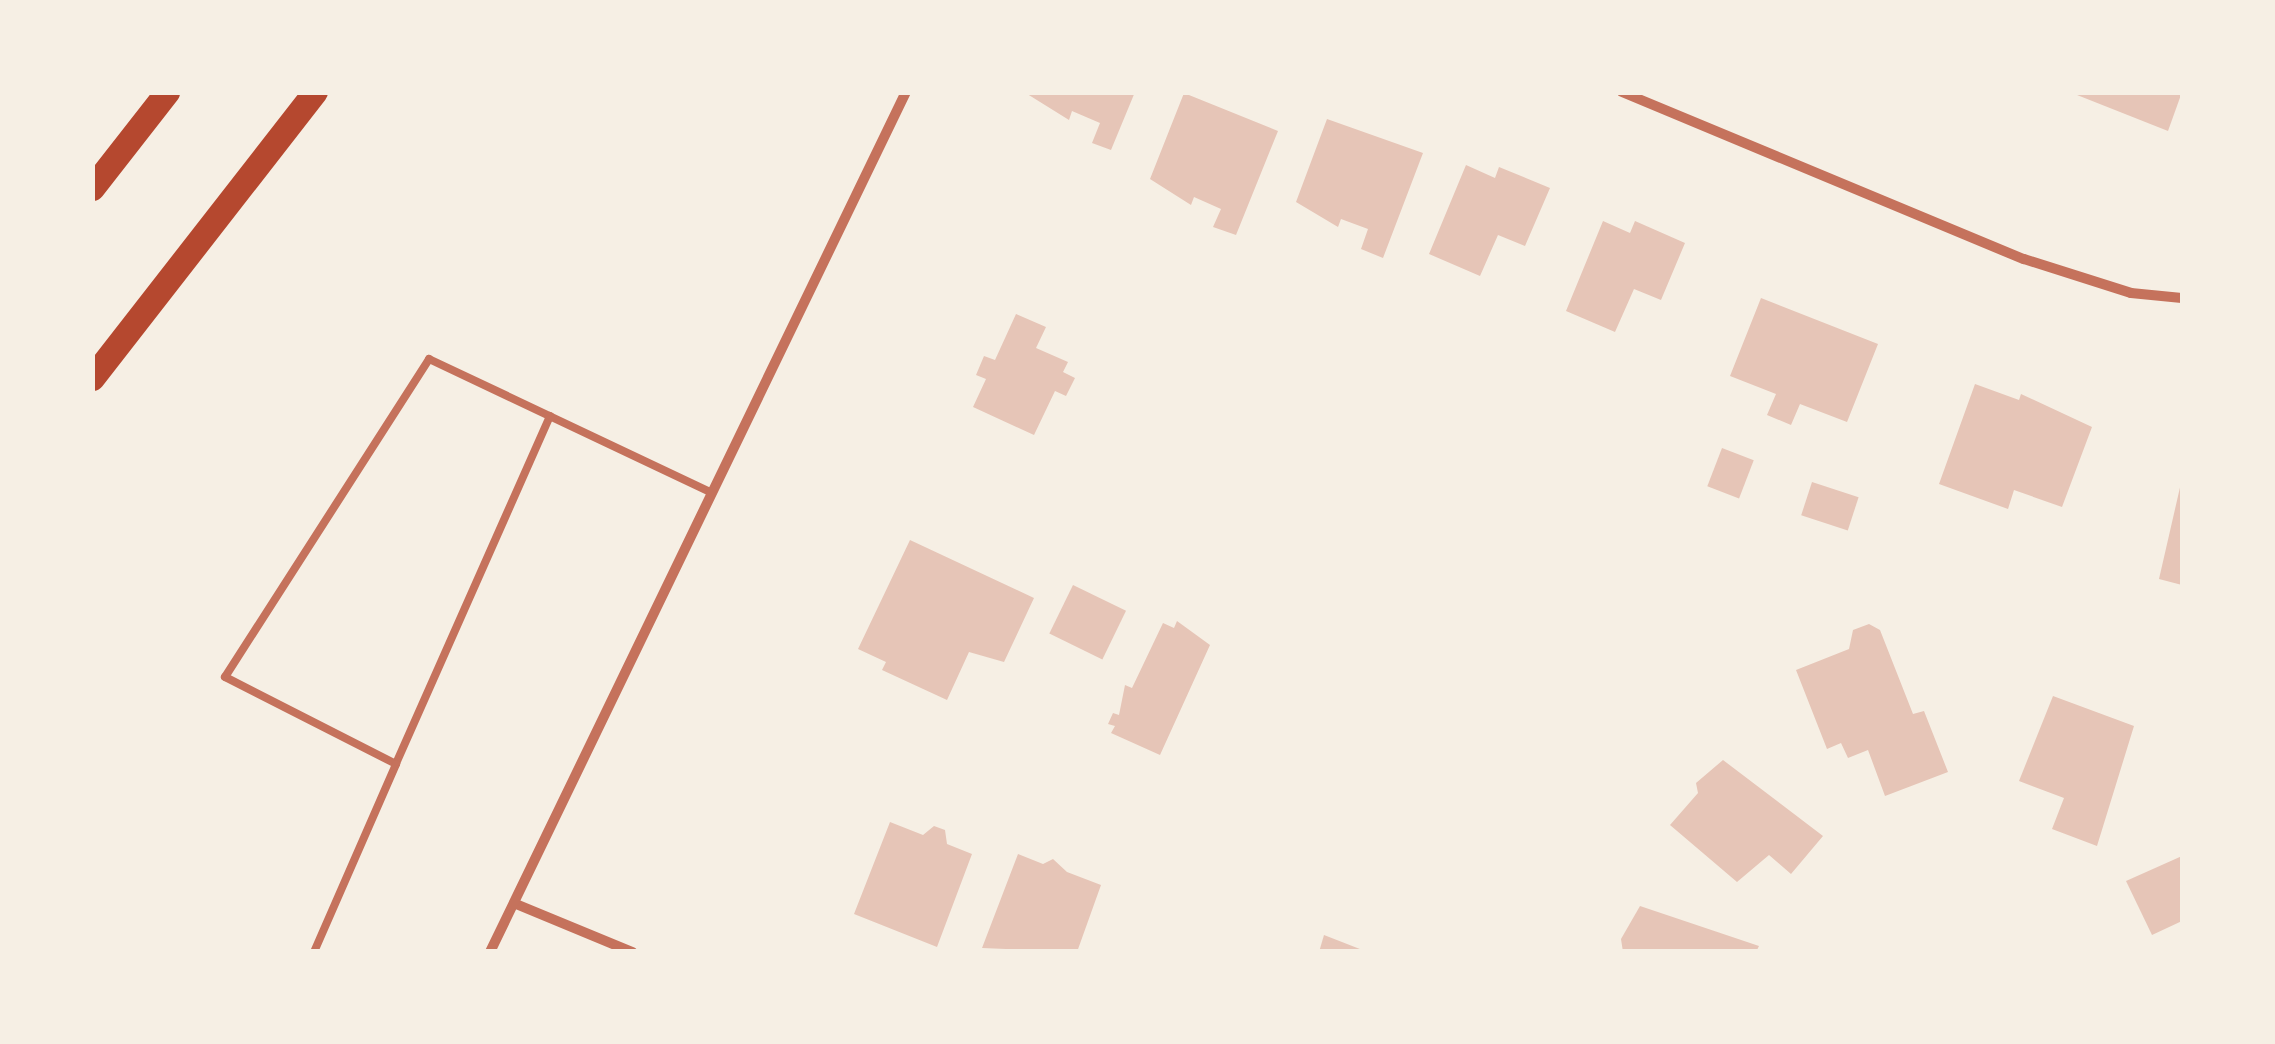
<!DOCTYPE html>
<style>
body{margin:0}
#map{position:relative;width:2275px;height:1044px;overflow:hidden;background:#f6efe4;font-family:"Libre Baskerville",serif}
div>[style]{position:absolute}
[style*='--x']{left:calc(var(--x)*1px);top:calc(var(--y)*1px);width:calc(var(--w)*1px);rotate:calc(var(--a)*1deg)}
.building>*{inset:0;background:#e6c5b7;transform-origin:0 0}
.service>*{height:8px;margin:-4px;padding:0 4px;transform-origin:4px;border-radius:4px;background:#c5725c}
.minor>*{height:10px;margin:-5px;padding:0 5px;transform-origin:5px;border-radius:5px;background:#c5725c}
.primary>*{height:25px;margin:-12.5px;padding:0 12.5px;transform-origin:12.5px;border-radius:12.5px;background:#b5482f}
span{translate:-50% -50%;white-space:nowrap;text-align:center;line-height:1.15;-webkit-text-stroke:8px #f6efe4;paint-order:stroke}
.frame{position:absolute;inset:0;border:95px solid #f6efe4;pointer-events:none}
</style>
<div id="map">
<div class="building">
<i style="clip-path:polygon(1024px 92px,1135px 92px,1111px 150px,1092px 143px,1100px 123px,1072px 111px,1069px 120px)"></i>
<i style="clip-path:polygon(2182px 92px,2168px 131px,2072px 93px,2072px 92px)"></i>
<i style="clip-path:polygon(1184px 93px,1278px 131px,1236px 235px,1213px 227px,1221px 209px,1194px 197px,1191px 205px,1150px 179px)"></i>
<i style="clip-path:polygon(1327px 119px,1423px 153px,1383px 258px,1361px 249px,1368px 229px,1341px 219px,1338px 227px,1296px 202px)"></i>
<i style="clip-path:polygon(1466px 165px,1495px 178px,1499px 167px,1550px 188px,1525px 246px,1498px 235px,1480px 276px,1429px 254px)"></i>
<i style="clip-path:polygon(1603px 221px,1630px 233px,1635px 221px,1685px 243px,1661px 300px,1634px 289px,1615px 332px,1566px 311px)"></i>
<i style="clip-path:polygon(1761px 298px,1878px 344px,1847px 422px,1800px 404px,1791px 425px,1767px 415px,1776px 394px,1730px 376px)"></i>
<i style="clip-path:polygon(1016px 314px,1046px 327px,1036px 348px,1068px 362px,1063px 372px,1075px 378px,1066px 396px,1055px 391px,1034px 435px,973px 407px,986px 379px,976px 375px,984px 356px,995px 360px)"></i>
<i style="clip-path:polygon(1975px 384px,2019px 400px,2021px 394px,2092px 427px,2062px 507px,2014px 490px,2008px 509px,1939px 484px)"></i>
<i style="left:1722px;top:448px;width:34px;height:41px;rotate:21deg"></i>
<i style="left:1812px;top:482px;width:49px;height:35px;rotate:18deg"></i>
<i style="clip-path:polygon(2181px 483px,2182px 483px,2182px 585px,2159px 579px)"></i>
<i style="clip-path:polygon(910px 540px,1034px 598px,1004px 662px,969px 652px,947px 700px,882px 670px,886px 662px,858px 649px)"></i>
<i style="left:1073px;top:585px;width:59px;height:54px;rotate:26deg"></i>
<i style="clip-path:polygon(1177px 621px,1210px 645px,1160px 755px,1111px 733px,1115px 726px,1108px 724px,1113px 713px,1119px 715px,1125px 685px,1132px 688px,1163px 623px,1174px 628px)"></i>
<i style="clip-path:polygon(1869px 624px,1880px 630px,1913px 714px,1924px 711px,1948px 772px,1885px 796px,1868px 750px,1848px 758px,1841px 743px,1827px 749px,1796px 670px,1849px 649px,1853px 630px)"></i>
<i style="clip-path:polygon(2053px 696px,2134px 726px,2097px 846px,2052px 829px,2064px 798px,2019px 781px)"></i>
<i style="clip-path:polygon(1723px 760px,1823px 836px,1791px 874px,1769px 855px,1737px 882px,1670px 825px,1698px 793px,1696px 783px)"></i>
<i style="clip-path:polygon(890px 822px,923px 835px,934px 826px,945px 830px,947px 844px,972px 854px,937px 947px,854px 914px)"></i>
<i style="clip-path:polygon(1018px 854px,1043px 864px,1053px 859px,1067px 872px,1101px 885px,1077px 952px,982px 948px)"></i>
<i style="clip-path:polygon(2182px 856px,2182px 921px,2152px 935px,2126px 881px)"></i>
<i style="clip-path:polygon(1640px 906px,1759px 946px,1756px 952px,1623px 952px,1621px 939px)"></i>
<i style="clip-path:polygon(1324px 935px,1365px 951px,1365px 952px,1319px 952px)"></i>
</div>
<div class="service">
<i style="--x:550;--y:416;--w:381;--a:113.9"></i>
<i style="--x:396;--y:764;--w:192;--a:-153"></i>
<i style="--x:225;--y:677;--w:378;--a:-57.3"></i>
<i style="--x:429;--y:359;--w:313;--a:25.3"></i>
<i style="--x:314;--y:952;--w:205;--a:-66.4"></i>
</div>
<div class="minor">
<i style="--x:1622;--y:92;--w:435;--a:22.6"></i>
<i style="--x:2024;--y:259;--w:112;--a:17.6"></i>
<i style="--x:2131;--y:293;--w:51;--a:5.6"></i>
<i style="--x:516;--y:904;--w:126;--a:22.5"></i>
<i style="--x:490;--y:952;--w:955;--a:-64.19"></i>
</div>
<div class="primary">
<i style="--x:92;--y:188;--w:122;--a:-52"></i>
<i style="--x:92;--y:378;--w:363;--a:-52.1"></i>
</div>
<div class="frame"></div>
</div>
